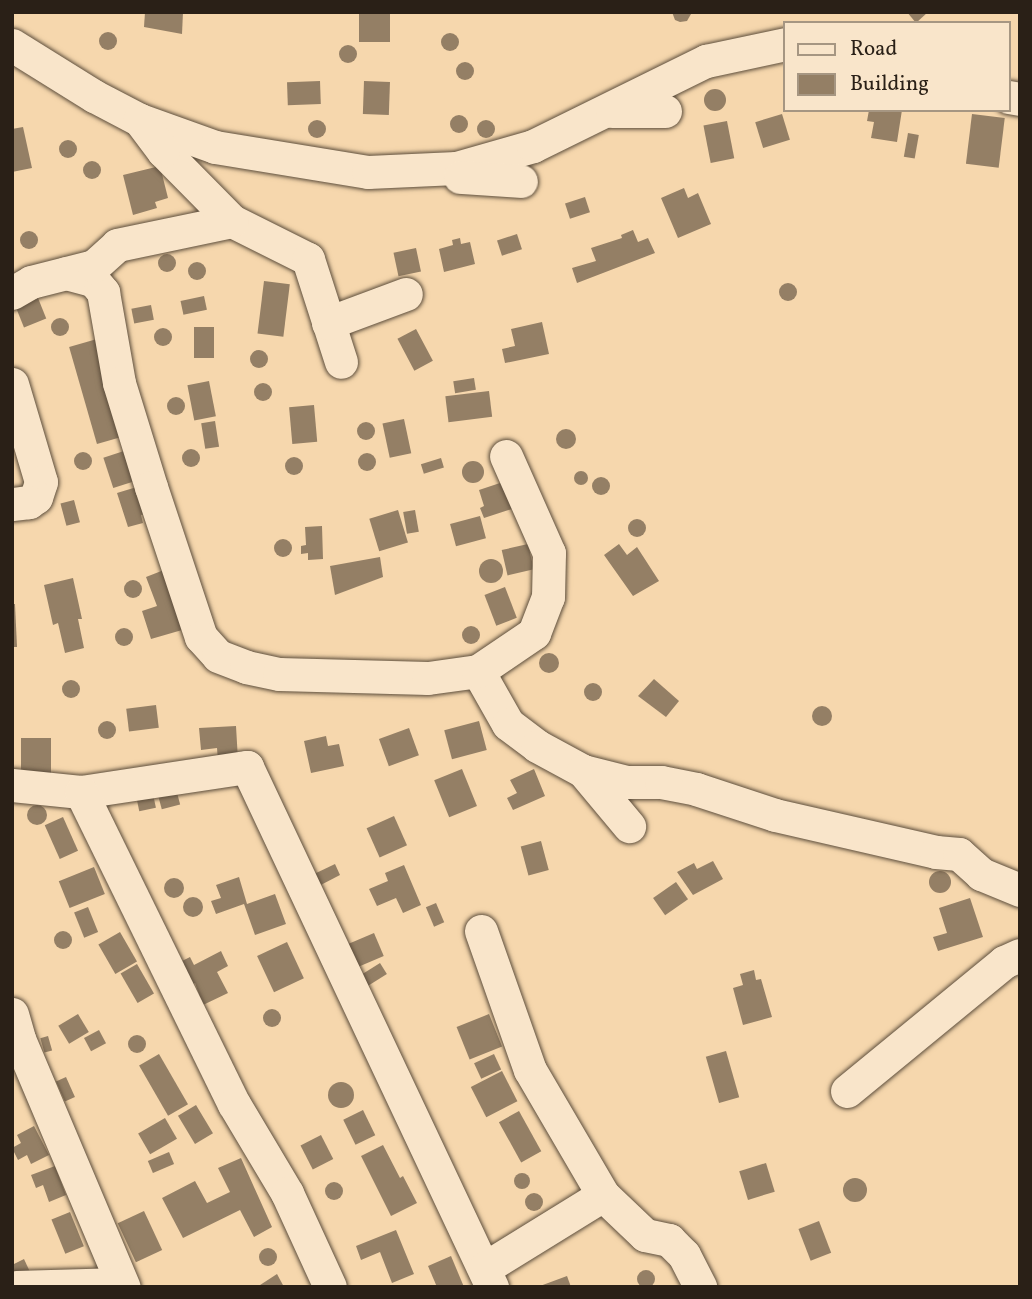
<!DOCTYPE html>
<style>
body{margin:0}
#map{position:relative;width:1032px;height:1299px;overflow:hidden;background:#f6d7ad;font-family:Vollkorn,serif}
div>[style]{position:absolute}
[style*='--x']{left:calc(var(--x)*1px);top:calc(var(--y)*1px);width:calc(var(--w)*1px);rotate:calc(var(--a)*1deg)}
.building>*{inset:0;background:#947f65;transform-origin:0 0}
.round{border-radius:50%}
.roads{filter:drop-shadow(0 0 2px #5d4e3c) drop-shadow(0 0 2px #5d4e3c)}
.minor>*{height:33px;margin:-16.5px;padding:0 16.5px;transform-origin:16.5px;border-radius:16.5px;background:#f9e5ca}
span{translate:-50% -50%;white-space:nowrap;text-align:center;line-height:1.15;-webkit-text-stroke:5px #f9e5ca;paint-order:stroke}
.frame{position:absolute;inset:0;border:14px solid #2a2017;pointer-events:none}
.legend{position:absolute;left:783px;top:21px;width:228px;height:91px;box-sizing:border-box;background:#f9e5ca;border:2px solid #a69682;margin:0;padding:9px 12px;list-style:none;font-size:21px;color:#2a2017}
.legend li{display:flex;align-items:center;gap:14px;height:35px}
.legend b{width:35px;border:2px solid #a69682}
</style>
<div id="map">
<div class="building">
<i style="clip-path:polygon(145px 12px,183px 12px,182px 34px,144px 27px)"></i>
<i style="left:359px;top:12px;width:31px;height:30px"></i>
<i style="clip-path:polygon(672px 12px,691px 12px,691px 14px,687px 21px,680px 22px,675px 20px)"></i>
<i style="clip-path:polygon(907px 12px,928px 12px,916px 23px)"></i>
<i class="round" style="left:99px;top:32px;width:18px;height:18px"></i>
<i class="round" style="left:441px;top:33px;width:18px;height:18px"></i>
<i class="round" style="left:339px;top:45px;width:18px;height:18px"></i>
<i class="round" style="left:456px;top:62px;width:18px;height:18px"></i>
<i style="left:320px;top:81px;width:23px;height:33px;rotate:88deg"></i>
<i style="left:364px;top:81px;width:26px;height:33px;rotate:2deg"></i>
<i class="round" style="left:704px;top:89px;width:22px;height:22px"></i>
<i style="clip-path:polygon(869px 110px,902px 110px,897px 142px,871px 138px,874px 122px,867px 121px)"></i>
<i style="left:782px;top:114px;width:27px;height:28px;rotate:73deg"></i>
<i style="left:972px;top:114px;width:33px;height:50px;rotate:7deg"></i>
<i class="round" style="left:450px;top:115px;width:18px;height:18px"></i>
<i class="round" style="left:477px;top:120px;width:18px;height:18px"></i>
<i class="round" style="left:308px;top:120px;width:18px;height:18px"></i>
<i style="left:727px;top:121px;width:38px;height:24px;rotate:79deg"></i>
<i style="clip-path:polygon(23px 127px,32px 168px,12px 172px,12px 129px)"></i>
<i style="left:908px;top:133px;width:11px;height:24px;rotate:10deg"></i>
<i class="round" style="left:59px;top:140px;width:18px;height:18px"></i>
<i class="round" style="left:83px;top:161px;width:18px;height:18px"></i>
<i style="clip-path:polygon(160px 166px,168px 198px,155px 202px,157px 208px,133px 215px,123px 175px)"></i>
<i style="clip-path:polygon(684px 188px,688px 198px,698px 193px,711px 224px,678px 238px,661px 198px)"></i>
<i style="left:585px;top:197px;width:16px;height:21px;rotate:72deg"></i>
<i style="clip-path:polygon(633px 230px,638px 242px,648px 238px,655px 253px,577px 283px,572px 268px,596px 261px,591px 248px,622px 238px,621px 235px)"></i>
<i class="round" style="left:20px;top:231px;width:18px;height:18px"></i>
<i style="left:517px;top:234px;width:16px;height:21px;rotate:72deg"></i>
<i style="clip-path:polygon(460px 238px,461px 244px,470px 242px,475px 264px,444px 272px,439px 249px,453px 245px,452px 240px)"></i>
<i style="left:416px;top:248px;width:24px;height:23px;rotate:78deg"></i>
<i class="round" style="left:158px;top:254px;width:18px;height:18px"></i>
<i class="round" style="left:188px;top:262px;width:18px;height:18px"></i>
<i style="left:264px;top:281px;width:26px;height:53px;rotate:7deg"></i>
<i class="round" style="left:779px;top:283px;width:18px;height:18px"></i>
<i style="left:204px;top:296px;width:14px;height:24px;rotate:78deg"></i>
<i style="left:38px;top:298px;width:22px;height:24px;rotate:68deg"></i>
<i style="left:151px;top:305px;width:15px;height:20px;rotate:79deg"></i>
<i class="round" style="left:51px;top:318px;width:18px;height:18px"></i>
<i style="clip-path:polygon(542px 322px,549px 354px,505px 363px,502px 349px,515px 346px,511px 329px)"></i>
<i style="left:194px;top:327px;width:20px;height:31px"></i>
<i class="round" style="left:154px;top:328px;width:18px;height:18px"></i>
<i style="left:416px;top:329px;width:36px;height:21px;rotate:62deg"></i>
<i style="left:97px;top:339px;width:101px;height:29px;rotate:74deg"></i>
<i class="round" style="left:250px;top:350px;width:18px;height:18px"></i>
<i style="left:474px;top:378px;width:12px;height:21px;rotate:81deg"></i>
<i style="left:209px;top:381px;width:36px;height:22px;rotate:79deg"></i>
<i class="round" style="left:254px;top:383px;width:18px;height:18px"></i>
<i style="left:489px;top:391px;width:26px;height:44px;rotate:83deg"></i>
<i class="round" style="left:167px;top:397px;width:18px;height:18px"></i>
<i style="left:314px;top:405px;width:37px;height:25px;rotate:85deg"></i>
<i style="left:404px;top:419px;width:35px;height:22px;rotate:78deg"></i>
<i style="left:215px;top:421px;width:26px;height:14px;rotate:81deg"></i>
<i class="round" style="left:357px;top:422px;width:18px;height:18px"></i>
<i class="round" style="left:556px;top:429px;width:20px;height:20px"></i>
<i class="round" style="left:182px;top:449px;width:18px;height:18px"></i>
<i style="left:130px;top:449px;width:32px;height:28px;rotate:72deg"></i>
<i class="round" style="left:74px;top:452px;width:18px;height:18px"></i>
<i class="round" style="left:358px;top:453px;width:18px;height:18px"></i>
<i class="round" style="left:285px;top:457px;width:18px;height:18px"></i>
<i style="left:441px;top:458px;width:10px;height:21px;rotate:73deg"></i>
<i class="round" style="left:462px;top:461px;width:22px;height:22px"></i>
<i class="round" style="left:574px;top:471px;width:14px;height:14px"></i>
<i class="round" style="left:592px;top:477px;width:18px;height:18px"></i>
<i style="clip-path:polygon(506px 481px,515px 508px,484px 518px,480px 508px,484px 506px,479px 490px)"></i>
<i style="clip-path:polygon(140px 486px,149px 513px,141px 515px,143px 523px,128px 527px,117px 493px)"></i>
<i style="left:74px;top:500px;width:23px;height:14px;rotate:75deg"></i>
<i style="left:398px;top:510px;width:34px;height:30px;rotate:73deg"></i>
<i style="left:415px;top:510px;width:22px;height:12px;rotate:80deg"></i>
<i style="left:480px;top:516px;width:23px;height:31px;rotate:75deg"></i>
<i class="round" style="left:628px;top:519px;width:18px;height:18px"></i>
<i style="clip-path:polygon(322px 526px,323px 559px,308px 560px,308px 553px,301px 554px,301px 546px,306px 545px,305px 527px)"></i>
<i class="round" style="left:274px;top:539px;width:18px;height:18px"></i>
<i style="left:528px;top:544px;width:26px;height:27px;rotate:77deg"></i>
<i style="clip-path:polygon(619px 544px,627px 555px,637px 547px,659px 581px,633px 596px,604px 555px)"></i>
<i style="clip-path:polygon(380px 557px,383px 577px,335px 595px,330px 566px)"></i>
<i class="round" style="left:479px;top:559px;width:24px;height:24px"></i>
<i style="clip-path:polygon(169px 568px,189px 628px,151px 639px,142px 611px,157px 606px,146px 577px)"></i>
<i style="clip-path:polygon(73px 578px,82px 619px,78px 619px,84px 648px,65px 653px,58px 623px,53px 625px,44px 585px)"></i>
<i class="round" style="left:124px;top:580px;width:18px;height:18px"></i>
<i style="left:505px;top:587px;width:33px;height:22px;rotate:69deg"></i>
<i style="clip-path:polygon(12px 604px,15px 604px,17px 647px,12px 647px)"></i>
<i class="round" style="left:462px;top:626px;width:18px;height:18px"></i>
<i class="round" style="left:115px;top:628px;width:18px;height:18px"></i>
<i class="round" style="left:539px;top:653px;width:20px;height:20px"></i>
<i style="clip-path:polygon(654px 679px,679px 701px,666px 717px,638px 696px)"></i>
<i class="round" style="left:62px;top:680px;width:18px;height:18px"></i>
<i class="round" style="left:584px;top:683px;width:18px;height:18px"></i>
<i style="left:156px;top:705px;width:23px;height:30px;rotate:83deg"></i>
<i class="round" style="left:812px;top:706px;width:20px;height:20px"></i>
<i class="round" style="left:98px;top:721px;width:18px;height:18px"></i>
<i style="left:479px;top:721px;width:30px;height:36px;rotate:75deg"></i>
<i style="clip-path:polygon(236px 726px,238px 760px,218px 761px,217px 748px,201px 750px,199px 728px)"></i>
<i style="left:409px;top:728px;width:29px;height:32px;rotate:70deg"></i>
<i style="clip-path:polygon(326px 736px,328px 746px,339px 744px,344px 766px,311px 773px,304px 741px)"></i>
<i style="left:21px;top:738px;width:30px;height:39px"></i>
<i style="left:462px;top:769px;width:40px;height:30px;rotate:68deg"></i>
<i style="clip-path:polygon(534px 769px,545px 796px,513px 810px,507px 798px,517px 793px,510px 780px)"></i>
<i style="left:176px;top:789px;width:16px;height:19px;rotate:75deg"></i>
<i style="left:153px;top:794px;width:14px;height:17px;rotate:78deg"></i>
<i class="round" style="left:27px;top:805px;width:20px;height:20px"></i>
<i style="left:394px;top:816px;width:32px;height:30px;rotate:66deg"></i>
<i style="left:63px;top:817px;width:37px;height:20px;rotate:66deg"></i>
<i style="left:541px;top:841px;width:30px;height:21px;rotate:75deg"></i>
<i style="clip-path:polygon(713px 861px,723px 879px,693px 895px,677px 872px,694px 863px,697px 869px)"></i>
<i style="clip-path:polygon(335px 864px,340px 875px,313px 889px,312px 875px)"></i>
<i style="clip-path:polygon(404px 865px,421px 905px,403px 913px,396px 898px,377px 906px,369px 889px,388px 881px,385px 873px)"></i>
<i style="left:94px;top:867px;width:29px;height:38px;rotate:68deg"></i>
<i class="round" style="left:929px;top:871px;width:22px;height:22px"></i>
<i style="clip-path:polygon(239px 877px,247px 904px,275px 894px,286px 924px,255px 935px,244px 904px,216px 914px,211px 901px,221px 898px,216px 885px)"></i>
<i class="round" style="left:164px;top:878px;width:20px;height:20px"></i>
<i style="left:676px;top:882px;width:21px;height:28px;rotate:55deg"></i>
<i class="round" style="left:183px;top:897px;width:20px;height:20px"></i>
<i style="clip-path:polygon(970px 898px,983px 937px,938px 951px,933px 937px,947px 933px,939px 908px)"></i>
<i style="left:436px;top:903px;width:21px;height:11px;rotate:67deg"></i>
<i style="left:88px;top:907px;width:27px;height:15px;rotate:68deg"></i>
<i class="round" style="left:54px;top:931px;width:18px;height:18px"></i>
<i style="left:120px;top:932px;width:34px;height:25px;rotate:60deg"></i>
<i style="left:374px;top:933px;width:25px;height:30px;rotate:67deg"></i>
<i style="left:287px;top:942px;width:40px;height:33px;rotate:65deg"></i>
<i style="clip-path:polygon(221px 951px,228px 966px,217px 972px,228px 993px,203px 1005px,195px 983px,192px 985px,180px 962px,190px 957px,194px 965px)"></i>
<i style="left:380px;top:963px;width:13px;height:23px;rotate:58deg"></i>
<i style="left:137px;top:964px;width:34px;height:19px;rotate:60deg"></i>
<i style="clip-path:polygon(754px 970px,756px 980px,761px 979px,772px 1017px,743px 1025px,733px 988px,743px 985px,740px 974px)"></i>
<i class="round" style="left:263px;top:1009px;width:18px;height:18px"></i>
<i style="left:78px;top:1014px;width:21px;height:23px;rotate:59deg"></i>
<i style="left:489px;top:1014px;width:35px;height:35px;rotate:68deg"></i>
<i style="left:99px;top:1030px;width:15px;height:17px;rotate:62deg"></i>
<i class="round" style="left:128px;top:1035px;width:18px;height:18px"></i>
<i style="left:48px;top:1036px;width:15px;height:8px;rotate:74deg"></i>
<i style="left:726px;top:1051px;width:48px;height:21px;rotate:74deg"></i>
<i style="left:159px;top:1054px;width:58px;height:23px;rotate:60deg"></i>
<i style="left:494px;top:1054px;width:17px;height:22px;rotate:65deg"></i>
<i style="left:502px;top:1071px;width:34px;height:35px;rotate:63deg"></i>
<i style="left:66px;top:1077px;width:22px;height:11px;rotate:66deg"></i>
<i class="round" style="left:328px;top:1082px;width:26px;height:26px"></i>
<i style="left:196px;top:1105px;width:33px;height:21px;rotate:59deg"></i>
<i style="left:363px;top:1110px;width:28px;height:22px;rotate:64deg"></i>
<i style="left:519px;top:1111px;width:46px;height:23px;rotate:61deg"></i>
<i style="left:165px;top:1118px;width:24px;height:31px;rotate:60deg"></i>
<i style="clip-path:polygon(34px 1126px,49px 1155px,31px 1164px,27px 1155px,18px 1160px,12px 1148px,21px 1143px,17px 1135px)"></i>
<i style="left:321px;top:1135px;width:27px;height:23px;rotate:63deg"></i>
<i style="clip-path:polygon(383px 1145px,400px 1178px,403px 1176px,417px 1203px,391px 1216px,361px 1156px)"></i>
<i style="left:169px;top:1152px;width:13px;height:23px;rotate:67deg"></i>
<i style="clip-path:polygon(241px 1158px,272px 1227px,254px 1237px,240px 1210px,183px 1238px,162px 1198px,195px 1181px,207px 1203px,230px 1192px,218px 1168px)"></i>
<i style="left:766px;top:1163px;width:30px;height:28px;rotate:73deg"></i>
<i style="clip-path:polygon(55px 1166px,66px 1195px,49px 1202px,43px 1185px,36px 1188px,31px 1175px)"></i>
<i class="round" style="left:514px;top:1173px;width:16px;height:16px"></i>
<i class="round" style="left:843px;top:1178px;width:24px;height:24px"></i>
<i class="round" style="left:325px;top:1182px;width:18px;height:18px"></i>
<i class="round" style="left:525px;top:1193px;width:18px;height:18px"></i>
<i style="left:144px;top:1211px;width:43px;height:29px;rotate:65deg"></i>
<i style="left:70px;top:1212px;width:37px;height:20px;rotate:68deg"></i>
<i style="left:819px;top:1221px;width:34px;height:22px;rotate:69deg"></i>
<i style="clip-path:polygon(396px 1230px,414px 1274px,392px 1283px,380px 1252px,361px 1260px,356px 1246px)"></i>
<i class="round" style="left:259px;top:1248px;width:18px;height:18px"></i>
<i style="clip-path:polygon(451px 1256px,464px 1287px,437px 1287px,428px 1266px)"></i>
<i style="clip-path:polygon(24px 1259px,30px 1272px,12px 1281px,12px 1265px)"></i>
<i class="round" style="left:637px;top:1270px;width:18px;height:18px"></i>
<i style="clip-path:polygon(277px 1274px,284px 1287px,257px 1287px)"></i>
<i style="clip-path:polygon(567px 1276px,571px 1287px,540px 1287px,540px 1286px)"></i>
</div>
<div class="roads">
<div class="minor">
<i style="--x:12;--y:45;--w:97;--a:31.9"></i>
<i style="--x:94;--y:96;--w:52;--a:27.6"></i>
<i style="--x:140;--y:120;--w:80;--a:19.8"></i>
<i style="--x:215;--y:147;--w:155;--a:9.3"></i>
<i style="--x:368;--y:172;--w:88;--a:-2.6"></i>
<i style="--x:456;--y:168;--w:80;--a:-15.9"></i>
<i style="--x:533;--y:146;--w:193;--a:-26.2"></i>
<i style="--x:706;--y:61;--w:81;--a:-12.1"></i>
<i style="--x:1009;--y:97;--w:11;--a:10"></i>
<i style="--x:612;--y:111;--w:53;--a:0"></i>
<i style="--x:460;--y:177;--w:61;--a:3.8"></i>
<i style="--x:232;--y:221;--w:85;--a:26.6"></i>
<i style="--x:308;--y:259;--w:108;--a:72.2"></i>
<i style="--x:66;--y:273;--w:28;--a:15"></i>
<i style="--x:93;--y:280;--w:16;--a:50"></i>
<i style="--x:103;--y:292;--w:92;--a:80"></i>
<i style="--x:119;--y:383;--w:109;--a:72.9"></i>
<i style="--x:151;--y:487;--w:158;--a:71.6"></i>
<i style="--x:201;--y:637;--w:25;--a:48"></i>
<i style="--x:218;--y:656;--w:30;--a:21"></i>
<i style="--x:246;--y:667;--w:34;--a:12"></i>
<i style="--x:279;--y:674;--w:149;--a:1.5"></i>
<i style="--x:428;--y:678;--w:50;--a:-8"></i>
<i style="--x:478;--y:671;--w:61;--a:60.5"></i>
<i style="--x:508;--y:724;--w:36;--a:37"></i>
<i style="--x:537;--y:746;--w:52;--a:28.5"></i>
<i style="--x:583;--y:771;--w:45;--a:14"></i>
<i style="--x:627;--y:782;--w:34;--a:0"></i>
<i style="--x:661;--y:782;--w:36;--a:11"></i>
<i style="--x:696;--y:789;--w:83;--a:18.2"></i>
<i style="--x:775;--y:815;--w:165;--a:12.9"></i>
<i style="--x:936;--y:852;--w:23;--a:5"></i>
<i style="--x:959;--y:854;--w:30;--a:42"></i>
<i style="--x:981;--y:874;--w:42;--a:22.3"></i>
<i style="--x:12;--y:293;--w:22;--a:-30"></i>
<i style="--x:31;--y:282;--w:65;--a:-14.3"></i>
<i style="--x:94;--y:266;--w:31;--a:-42"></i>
<i style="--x:117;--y:245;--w:117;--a:-11.8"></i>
<i style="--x:232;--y:221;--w:98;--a:-134.6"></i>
<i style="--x:163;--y:151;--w:39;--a:-127"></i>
<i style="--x:328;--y:323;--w:83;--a:-20.4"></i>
<i style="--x:12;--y:384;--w:102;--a:73.5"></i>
<i style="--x:41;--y:482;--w:16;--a:108"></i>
<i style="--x:36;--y:497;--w:9;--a:144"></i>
<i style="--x:29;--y:502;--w:17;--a:173"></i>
<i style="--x:478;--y:671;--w:68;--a:-34.2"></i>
<i style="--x:534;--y:633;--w:39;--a:-69"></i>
<i style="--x:548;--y:597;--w:44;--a:-88.7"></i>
<i style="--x:549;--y:553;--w:106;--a:-113.9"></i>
<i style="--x:583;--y:771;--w:72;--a:50.1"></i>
<i style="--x:12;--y:785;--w:69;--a:5.8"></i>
<i style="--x:81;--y:792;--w:168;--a:-8.6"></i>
<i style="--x:247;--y:767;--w:575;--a:64.77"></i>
<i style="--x:81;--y:792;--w:347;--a:63.9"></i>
<i style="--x:234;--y:1104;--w:104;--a:59.2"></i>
<i style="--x:287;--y:1193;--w:103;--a:65.4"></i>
<i style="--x:481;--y:931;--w:147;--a:70.6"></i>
<i style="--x:530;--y:1070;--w:145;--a:59.7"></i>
<i style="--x:603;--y:1195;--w:139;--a:148.3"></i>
<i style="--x:12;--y:1014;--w:26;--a:74"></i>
<i style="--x:19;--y:1039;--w:269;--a:67.1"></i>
<i style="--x:847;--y:1091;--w:203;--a:-39.4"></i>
<i style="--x:1004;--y:962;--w:17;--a:-24"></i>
<i style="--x:603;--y:1195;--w:58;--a:43.6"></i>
<i style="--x:645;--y:1235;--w:25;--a:12"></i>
<i style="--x:669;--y:1240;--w:21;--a:45"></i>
<i style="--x:684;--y:1255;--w:36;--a:63"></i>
<i style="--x:16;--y:1287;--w:105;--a:-1.6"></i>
</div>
</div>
<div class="frame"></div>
<ul class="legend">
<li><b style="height:9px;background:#f9e5ca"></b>Road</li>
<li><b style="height:19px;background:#947f65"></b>Building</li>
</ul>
</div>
